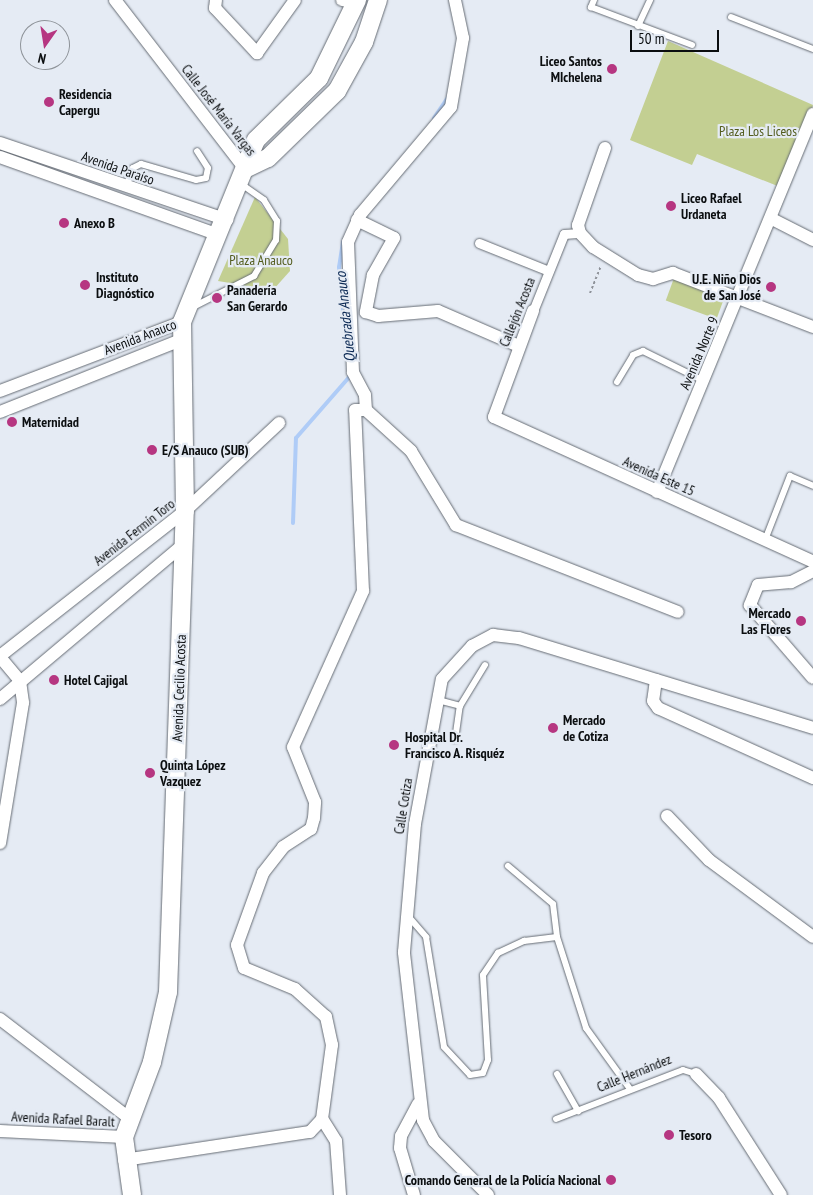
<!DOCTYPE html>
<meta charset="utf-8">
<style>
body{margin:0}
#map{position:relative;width:813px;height:1195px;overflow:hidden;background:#e5ebf4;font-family:"PT Sans Narrow",sans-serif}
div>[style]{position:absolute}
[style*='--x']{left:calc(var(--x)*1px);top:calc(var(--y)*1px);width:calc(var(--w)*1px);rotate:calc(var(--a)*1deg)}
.green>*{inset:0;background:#c3cf92;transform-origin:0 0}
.stream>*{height:4px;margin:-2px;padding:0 2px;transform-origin:2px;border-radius:2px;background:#afccf7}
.path>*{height:2px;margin-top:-1px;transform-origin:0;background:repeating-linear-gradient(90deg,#8e9299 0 2.5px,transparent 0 5px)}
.roads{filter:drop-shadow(0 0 1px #666c74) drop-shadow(0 0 1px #666c74)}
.service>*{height:6px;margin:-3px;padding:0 3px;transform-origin:3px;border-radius:3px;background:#fff}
.pedestrian>*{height:9px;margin:-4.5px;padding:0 4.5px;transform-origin:4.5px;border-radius:4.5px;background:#fff}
.minor>*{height:12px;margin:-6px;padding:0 6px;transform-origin:6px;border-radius:6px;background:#fff}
.secondary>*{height:18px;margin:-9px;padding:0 9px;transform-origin:9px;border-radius:9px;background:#fff}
.dots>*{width:14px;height:14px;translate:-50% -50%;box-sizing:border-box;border:2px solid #e5ebf4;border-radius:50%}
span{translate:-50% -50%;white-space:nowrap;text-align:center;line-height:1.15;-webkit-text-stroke:4.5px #e5ebf4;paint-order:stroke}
.poi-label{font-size:14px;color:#0b0e10;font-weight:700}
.right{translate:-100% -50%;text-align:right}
.left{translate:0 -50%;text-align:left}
.street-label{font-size:14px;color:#0b0e10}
.park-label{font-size:14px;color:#535c1d}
.water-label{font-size:15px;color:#0a2853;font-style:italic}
.north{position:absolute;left:20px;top:20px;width:50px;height:50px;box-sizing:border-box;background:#e5ebf4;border:1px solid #8e9399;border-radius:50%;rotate:193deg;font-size:14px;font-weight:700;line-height:20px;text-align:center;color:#0b0e10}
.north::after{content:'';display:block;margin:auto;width:18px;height:22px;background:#b63681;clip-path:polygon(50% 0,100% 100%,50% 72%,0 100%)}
.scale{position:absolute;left:630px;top:30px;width:89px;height:22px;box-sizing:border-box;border:2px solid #0b0e10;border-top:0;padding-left:6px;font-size:15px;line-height:18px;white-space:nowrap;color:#0b0e10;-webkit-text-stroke:4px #e5ebf4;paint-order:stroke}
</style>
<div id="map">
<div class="green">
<i style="clip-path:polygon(668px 41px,813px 105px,785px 189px,697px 154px,692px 165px,630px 140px)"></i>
<i style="clip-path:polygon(255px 197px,288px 239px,290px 271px,273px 290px,218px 281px)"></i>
<i style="left:674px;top:278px;width:54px;height:24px;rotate:20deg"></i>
</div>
<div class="stream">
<i style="--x:434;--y:118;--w:25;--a:-56"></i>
<i style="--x:343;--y:242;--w:25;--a:99"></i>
<i style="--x:339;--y:267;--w:62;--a:84.5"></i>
<i style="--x:293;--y:523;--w:85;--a:-88"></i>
<i style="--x:296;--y:438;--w:84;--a:-48.9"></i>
</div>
<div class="path">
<i style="--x:590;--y:293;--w:29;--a:-68"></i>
</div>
<div class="roads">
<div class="service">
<i style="--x:594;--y:0;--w:8;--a:113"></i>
<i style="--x:591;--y:7;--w:108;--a:20.6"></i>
<i style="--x:731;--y:17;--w:88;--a:21.3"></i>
<i style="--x:638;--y:26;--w:29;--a:-65"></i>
<i style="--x:126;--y:187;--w:20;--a:-70"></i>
<i style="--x:133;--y:168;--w:9;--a:-27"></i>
<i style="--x:141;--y:164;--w:57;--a:16.2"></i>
<i style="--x:196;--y:180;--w:10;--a:-11"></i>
<i style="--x:206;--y:178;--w:10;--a:-79"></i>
<i style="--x:208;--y:168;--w:20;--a:-123"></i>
<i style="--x:191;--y:308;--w:71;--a:-26.9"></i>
<i style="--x:254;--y:276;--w:42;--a:-58.6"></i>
<i style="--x:276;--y:240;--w:19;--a:-87"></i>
<i style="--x:277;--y:221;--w:25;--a:-122"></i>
<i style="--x:264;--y:200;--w:29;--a:-145"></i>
<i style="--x:617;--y:382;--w:31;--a:-59"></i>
<i style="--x:633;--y:355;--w:11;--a:-22"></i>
<i style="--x:643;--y:351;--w:68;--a:26.2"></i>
<i style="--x:765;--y:540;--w:69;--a:-68.7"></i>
<i style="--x:790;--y:476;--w:25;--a:23"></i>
<i style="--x:438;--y:700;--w:23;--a:15"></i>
<i style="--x:455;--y:740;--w:34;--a:-82"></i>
<i style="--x:460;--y:706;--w:48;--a:-58.6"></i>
<i style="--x:508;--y:866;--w:59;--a:40.2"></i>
<i style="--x:553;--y:904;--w:33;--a:83"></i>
<i style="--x:557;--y:937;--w:96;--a:72.3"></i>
<i style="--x:586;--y:1028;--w:75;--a:54.2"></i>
<i style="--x:408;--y:916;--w:28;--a:49"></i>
<i style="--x:426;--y:937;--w:111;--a:80.7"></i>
<i style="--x:444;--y:1047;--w:38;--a:47"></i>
<i style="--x:470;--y:1075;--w:13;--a:-9"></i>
<i style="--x:483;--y:1073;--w:14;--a:-69"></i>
<i style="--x:488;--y:1060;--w:85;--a:-93.4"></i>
<i style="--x:483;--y:975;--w:27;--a:-56"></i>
<i style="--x:498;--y:953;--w:29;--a:-25"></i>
<i style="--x:524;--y:941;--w:33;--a:-7"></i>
<i style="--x:557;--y:1074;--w:43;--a:60.4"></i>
<i style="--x:556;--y:1119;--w:136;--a:-21.1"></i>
<i style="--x:683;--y:1070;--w:14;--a:17"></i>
</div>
<div class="pedestrian">
<i style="--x:479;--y:243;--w:75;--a:21.8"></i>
<i style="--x:533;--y:311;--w:83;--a:-68.1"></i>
<i style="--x:564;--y:234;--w:16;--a:-4"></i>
</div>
<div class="minor">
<i style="--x:115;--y:0;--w:213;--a:52.4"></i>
<i style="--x:216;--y:0;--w:8;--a:97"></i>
<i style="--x:215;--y:8;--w:62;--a:47"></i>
<i style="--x:257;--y:53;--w:65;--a:-54.4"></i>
<i style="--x:342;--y:0;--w:14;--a:12"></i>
<i style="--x:0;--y:143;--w:240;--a:18.7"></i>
<i style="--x:605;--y:148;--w:82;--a:109.3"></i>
<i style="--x:578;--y:225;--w:8;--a:76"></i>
<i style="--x:580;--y:233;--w:19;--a:47"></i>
<i style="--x:593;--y:247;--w:53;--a:31.9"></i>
<i style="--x:638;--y:275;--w:16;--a:15"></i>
<i style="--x:653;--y:279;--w:21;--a:-17"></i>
<i style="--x:673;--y:273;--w:150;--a:21.1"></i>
<i style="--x:0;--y:157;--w:232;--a:19.6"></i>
<i style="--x:772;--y:219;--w:46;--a:27.1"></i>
<i style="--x:357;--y:220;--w:41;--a:25.9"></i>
<i style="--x:394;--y:238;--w:43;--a:119.6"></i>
<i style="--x:373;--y:275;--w:38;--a:101"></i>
<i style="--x:366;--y:312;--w:13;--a:18"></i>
<i style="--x:378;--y:316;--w:60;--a:-4.8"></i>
<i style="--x:438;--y:311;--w:88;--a:23.4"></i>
<i style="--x:533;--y:311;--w:113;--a:110.2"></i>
<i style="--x:494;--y:417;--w:350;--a:24.4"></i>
<i style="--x:0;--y:391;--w:195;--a:-20.8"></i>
<i style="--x:366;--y:410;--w:15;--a:-94"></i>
<i style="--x:365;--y:395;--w:26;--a:-118"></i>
<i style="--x:353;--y:372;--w:130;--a:-92.2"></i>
<i style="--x:348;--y:242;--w:30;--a:-66"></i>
<i style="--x:360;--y:215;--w:141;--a:-49.9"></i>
<i style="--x:451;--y:107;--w:70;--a:-80.1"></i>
<i style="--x:463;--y:38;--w:39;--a:-102"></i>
<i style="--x:0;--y:412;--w:195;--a:-21.7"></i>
<i style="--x:657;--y:492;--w:409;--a:-67.6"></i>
<i style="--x:813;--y:571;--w:25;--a:153"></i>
<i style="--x:791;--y:582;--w:33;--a:175"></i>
<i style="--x:758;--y:585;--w:22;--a:112"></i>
<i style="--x:750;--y:605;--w:96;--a:49.2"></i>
<i style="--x:0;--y:656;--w:235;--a:-38.1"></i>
<i style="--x:185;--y:511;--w:129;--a:-43.1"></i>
<i style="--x:0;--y:657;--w:31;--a:50"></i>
<i style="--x:20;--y:681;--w:22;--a:82"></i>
<i style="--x:23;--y:703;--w:142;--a:99.3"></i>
<i style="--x:656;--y:680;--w:21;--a:98"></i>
<i style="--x:653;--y:701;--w:9;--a:54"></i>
<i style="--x:658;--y:708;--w:170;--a:24.3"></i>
<i style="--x:0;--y:699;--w:241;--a:-40.1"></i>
<i style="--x:667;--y:816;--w:61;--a:46.3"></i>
<i style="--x:709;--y:860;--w:129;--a:36.5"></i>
<i style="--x:0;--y:1019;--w:163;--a:37.5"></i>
<i style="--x:696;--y:1074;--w:33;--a:46"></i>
<i style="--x:719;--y:1098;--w:115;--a:57.4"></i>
<i style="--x:0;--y:1131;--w:124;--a:2.8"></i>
<i style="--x:124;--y:1160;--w:188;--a:-8.6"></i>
<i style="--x:310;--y:1132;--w:18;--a:-47"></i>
<i style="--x:340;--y:1195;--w:54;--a:-94.2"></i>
<i style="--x:336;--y:1141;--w:26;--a:-122"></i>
<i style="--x:322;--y:1119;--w:75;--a:-82.3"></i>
<i style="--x:332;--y:1045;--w:29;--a:-102"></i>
<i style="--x:326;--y:1017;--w:42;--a:-137.9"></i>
<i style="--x:295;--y:989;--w:55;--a:-157.6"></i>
<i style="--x:244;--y:968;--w:24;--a:-107"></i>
<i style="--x:237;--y:945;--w:77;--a:-70.1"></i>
<i style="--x:263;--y:873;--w:33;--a:-52"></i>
<i style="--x:283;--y:847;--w:33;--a:-33"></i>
<i style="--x:311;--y:829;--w:11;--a:-75"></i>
<i style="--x:314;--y:818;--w:16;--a:-86"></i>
<i style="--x:315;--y:802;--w:59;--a:-111.8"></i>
<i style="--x:293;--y:747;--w:171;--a:-65.8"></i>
<i style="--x:363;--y:591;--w:181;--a:-92.5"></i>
<i style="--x:355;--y:410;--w:11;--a:0"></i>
<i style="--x:366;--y:410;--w:61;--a:42.3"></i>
<i style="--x:411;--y:451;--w:87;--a:58.7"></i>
<i style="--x:456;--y:525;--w:238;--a:21.4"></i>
<i style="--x:414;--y:1195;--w:49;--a:-106.6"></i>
<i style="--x:400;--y:1148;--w:12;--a:-85"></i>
<i style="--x:401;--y:1136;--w:36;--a:-62"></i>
<i style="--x:488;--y:1195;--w:76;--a:-135"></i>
<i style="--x:434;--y:1141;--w:24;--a:-118"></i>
<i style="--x:423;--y:1120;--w:169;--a:-96.5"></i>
<i style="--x:404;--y:952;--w:128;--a:-85.1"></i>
<i style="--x:415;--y:824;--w:147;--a:-79.5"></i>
<i style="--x:442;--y:679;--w:45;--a:-47.7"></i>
<i style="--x:472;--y:646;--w:24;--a:-28"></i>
<i style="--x:493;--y:635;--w:26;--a:7"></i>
<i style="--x:519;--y:638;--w:307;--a:17"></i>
</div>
<div class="secondary">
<i style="--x:245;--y:169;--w:25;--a:-26"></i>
<i style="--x:268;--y:158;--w:96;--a:-44.2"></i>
<i style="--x:337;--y:91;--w:56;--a:-61.1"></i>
<i style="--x:364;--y:42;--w:44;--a:-71.6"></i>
<i style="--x:132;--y:1195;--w:59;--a:-97.9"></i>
<i style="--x:124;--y:1137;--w:80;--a:-69.5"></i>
<i style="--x:152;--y:1062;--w:72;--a:-77.1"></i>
<i style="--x:168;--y:992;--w:481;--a:-88"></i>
<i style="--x:185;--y:511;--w:189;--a:-90.9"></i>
<i style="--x:182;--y:322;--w:196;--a:-67.9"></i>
<i style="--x:256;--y:140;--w:88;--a:-44.5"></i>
<i style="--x:319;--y:78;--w:87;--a:-64"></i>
</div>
</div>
<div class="dots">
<i style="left:612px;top:69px;background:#b63681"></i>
<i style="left:49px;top:102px;background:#b63681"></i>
<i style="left:671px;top:206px;background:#b63681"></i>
<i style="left:64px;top:223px;background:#b63681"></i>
<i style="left:85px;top:285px;background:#b63681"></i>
<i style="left:771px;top:287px;background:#b63681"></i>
<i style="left:217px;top:298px;background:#b63681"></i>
<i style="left:12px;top:422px;background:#b63681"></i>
<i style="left:152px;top:450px;background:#b63681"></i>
<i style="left:801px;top:621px;background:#b63681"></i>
<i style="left:54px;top:680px;background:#b63681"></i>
<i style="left:553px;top:728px;background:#b63681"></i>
<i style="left:394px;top:745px;background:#b63681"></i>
<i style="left:150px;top:773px;background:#b63681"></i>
<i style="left:669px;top:1135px;background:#b63681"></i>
<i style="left:611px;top:1180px;background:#b63681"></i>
</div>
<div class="poi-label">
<span class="right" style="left:602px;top:69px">Liceo Santos<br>MIchelena</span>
<span class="left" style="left:59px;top:102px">Residencia<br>Capergu</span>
<span class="left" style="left:681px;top:206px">Liceo Rafael<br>Urdaneta</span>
<span class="left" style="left:74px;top:223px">Anexo B</span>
<span class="left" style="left:96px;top:285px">Instituto<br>Diagnóstico</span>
<span class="right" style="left:761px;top:287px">U.E. Niño Dios<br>de San José</span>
<span class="left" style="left:227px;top:298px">Panadería<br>San Gerardo</span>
<span class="left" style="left:22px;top:422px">Maternidad</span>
<span class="left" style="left:162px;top:450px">E/S Anauco (SUB)</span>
<span class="right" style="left:791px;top:621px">Mercado<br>Las Flores</span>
<span class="left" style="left:64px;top:680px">Hotel Cajigal</span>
<span class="left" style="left:563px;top:728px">Mercado<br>de Cotiza</span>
<span class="left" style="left:405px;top:745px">Hospital Dr.<br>Francisco A. Risquéz</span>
<span class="left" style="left:160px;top:773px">Quinta López<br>Vazquez</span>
<span class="left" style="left:679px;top:1135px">Tesoro</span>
<span class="right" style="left:601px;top:1180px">Comando General de la Policía Nacional</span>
</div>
<div class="street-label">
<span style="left:219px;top:110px;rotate:52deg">Calle José María Vargas</span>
<span style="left:118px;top:168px;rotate:19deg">Avenida Paraíso</span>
<span style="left:517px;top:312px;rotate:-68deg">Callejón Acosta</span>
<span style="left:140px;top:337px;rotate:-21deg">Avenida Anauco</span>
<span style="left:699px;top:353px;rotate:-67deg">Avenida Norte 9</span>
<span style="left:659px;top:476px;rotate:24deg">Avenida Este 15</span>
<span style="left:134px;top:532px;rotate:-38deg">Avenida Fermín Toro</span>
<span style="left:179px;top:688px;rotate:-88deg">Avenida Cecilio Acosta</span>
<span style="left:403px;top:806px;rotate:-81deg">Calle Cotiza</span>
<span style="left:634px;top:1073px;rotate:-22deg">Calle Hernández</span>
<span style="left:63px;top:1119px;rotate:3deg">Avenida Rafael Baralt</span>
</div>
<div class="park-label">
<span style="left:758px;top:131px">Plaza Los Liceos</span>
<span style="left:261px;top:260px">Plaza Anauco</span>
</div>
<div class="water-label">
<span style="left:345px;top:317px;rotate:-96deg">Quebrada Anauco</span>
</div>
<div class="north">N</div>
<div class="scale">50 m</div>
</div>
